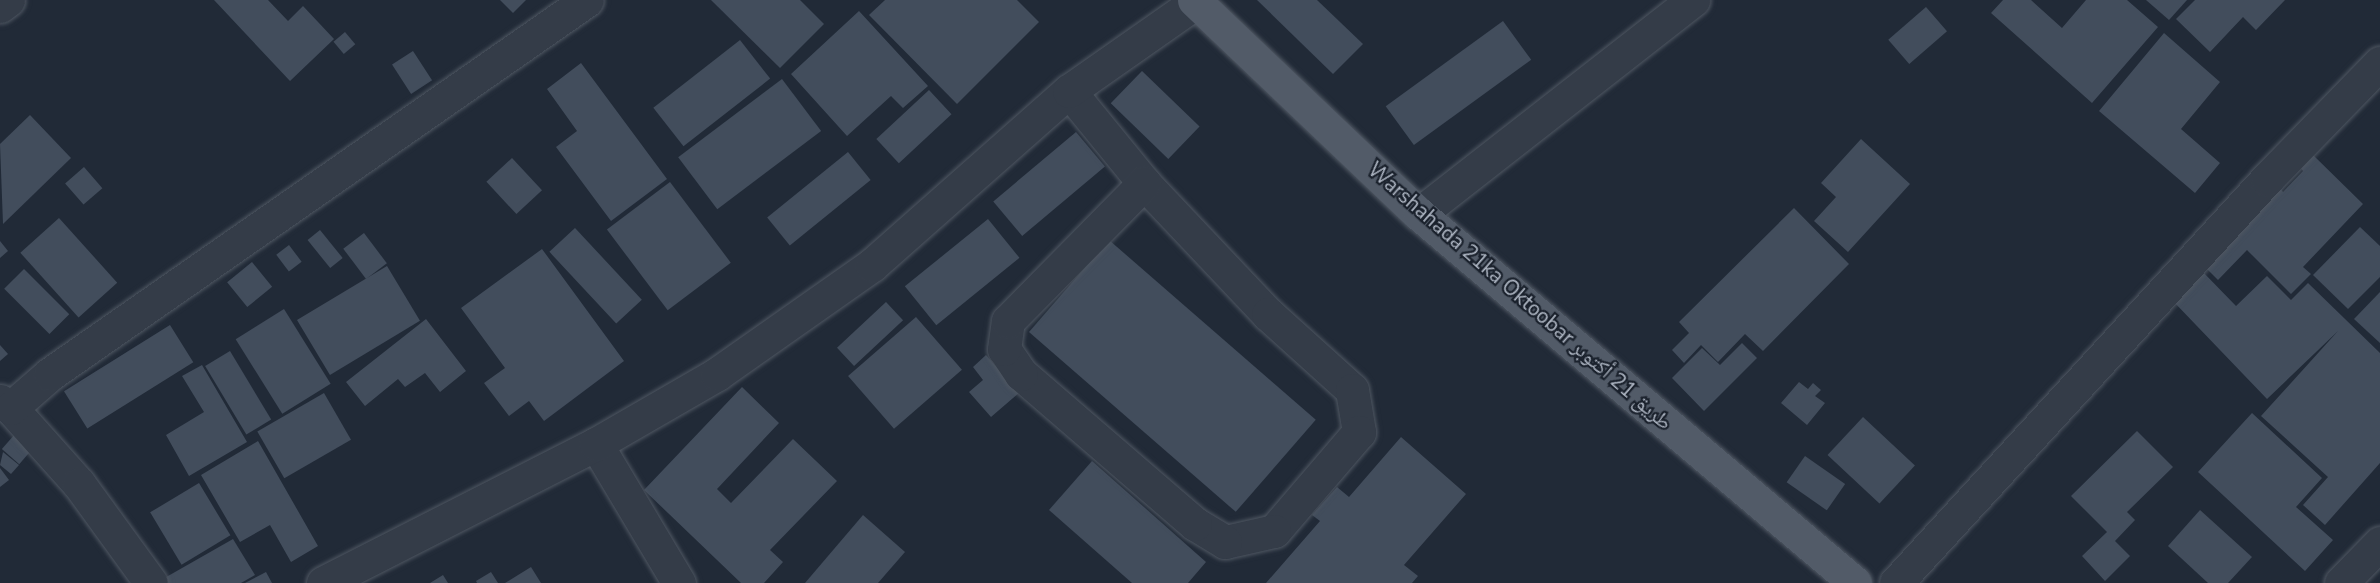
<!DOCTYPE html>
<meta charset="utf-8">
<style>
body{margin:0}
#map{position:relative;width:2380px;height:583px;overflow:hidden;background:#212a37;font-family:"Nunito Sans","Noto Naskh Arabic",sans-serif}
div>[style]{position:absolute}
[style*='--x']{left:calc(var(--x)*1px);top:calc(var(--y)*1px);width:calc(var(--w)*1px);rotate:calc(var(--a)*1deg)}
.building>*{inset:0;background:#424d5c;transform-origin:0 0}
.roads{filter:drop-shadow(0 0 2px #4f5762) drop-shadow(0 0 2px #4f5762)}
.street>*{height:33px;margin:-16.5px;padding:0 16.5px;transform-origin:16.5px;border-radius:16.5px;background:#343c48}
.primary>*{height:33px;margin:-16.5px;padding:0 16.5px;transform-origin:16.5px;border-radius:16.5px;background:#525b68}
span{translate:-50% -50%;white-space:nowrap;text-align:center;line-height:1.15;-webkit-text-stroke:4.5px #1a212c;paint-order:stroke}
.street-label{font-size:21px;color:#afb7c4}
</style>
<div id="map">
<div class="building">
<i style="clip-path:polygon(214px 0,268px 0,288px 21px,303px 6px,334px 39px,290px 81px)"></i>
<i style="clip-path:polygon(500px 0,526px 0,513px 13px)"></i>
<i style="clip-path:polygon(711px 0,800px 0,824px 24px,780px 68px)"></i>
<i style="clip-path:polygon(885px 0,1017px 0,1039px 22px,957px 104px,869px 15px)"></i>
<i style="clip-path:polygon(1257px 0,1317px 0,1363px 44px,1333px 74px)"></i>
<i style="clip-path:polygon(2003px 0,2031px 0,2062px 28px,2086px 0,2127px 0,2158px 27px,2092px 103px,1991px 13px)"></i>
<i style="clip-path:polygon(2146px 0,2187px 0,2169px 20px)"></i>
<i style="clip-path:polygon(2195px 0,2285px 0,2256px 30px,2243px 17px,2210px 52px,2176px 19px)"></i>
<i style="left:1926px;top:7px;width:32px;height:50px;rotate:49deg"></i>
<i style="clip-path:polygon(859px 11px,928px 86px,903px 108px,891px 96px,847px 136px,791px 74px)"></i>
<i style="left:1503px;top:21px;width:48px;height:145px;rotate:54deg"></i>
<i style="left:345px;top:32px;width:16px;height:15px;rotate:50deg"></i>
<i style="clip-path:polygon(2164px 33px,2220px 82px,2181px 129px,2220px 163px,2195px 193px,2099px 111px)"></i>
<i style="left:740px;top:40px;width:49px;height:110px;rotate:52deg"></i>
<i style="left:413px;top:51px;width:35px;height:25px;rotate:57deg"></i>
<i style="clip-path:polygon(581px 63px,667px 179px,611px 221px,556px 147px,577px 131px,547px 89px)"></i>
<i style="left:1142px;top:71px;width:80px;height:45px;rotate:44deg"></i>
<i style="left:782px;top:79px;width:65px;height:130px;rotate:53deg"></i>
<i style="left:929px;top:90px;width:33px;height:72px;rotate:47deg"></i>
<i style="clip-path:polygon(30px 115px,71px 158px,3px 224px,0 144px)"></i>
<i style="left:1076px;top:132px;width:45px;height:108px;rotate:50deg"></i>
<i style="clip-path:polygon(1861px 139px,1910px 184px,1848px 252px,1814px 221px,1836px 197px,1821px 183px)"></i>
<i style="left:848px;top:152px;width:36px;height:104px;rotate:51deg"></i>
<i style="clip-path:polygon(2312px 154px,2363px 204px,2303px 267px,2311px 274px,2291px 294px,2247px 250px,2218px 280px,2199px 261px,2280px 188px,2283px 192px,2303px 171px,2300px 167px)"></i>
<i style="left:512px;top:158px;width:44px;height:35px;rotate:47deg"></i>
<i style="left:84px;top:167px;width:28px;height:25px;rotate:49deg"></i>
<i style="left:670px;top:182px;width:101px;height:79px;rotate:53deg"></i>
<i style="clip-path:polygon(1794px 208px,1849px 264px,1763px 351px,1745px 334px,1718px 362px,1701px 345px,1684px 363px,1672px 350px,1689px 333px,1679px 322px)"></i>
<i style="left:59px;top:218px;width:87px;height:52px;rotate:48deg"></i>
<i style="left:988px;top:219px;width:50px;height:107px;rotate:51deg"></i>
<i style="clip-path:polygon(2360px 227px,2380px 246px,2380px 277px,2348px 309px,2313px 275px)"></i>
<i style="left:575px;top:228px;width:98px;height:35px;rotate:47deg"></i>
<i style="left:320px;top:230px;width:36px;height:16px;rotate:51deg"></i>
<i style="left:364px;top:233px;width:38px;height:26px;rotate:53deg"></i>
<i style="left:1109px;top:240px;width:274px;height:122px;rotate:41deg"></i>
<i style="clip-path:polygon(0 241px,8px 251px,0 258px)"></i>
<i style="left:289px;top:245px;width:21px;height:16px;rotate:53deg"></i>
<i style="clip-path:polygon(542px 249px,624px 361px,544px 421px,529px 401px,509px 416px,484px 383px,505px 368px,461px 308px)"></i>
<i style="left:252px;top:262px;width:32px;height:32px;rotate:51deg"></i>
<i style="left:387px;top:266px;width:64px;height:105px;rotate:59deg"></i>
<i style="left:24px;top:269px;width:64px;height:28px;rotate:45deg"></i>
<i style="clip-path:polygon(2202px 271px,2236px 306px,2267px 276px,2291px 300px,2308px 283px,2380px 353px,2380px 463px,2325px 525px,2303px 505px,2328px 477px,2261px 416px,2338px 331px,2267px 399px,2172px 300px)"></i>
<i style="clip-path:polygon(2380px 292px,2380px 343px,2354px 319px)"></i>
<i style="left:886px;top:302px;width:25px;height:67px;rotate:47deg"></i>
<i style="left:284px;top:309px;width:88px;height:57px;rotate:58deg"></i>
<i style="left:916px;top:317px;width:70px;height:90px;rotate:49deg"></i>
<i style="clip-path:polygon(426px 319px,466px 371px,440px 392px,425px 373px,405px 387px,398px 379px,365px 406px,346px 382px)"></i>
<i style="left:170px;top:325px;width:44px;height:125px;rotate:58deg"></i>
<i style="clip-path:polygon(1742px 343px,1757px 358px,1704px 411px,1672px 378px,1702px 348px,1720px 365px)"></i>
<i style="clip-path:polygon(0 345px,8px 354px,0 361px)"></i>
<i style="left:230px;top:351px;width:80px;height:29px;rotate:59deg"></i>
<i style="clip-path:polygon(986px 355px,1019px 393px,991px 417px,969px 392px,983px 380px,973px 367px)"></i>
<i style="clip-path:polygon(202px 365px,247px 442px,189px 476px,166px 435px,204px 412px,182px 376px)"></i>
<i style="clip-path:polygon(1799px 382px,1808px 389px,1813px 383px,1821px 390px,1815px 396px,1825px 403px,1807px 425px,1781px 403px)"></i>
<i style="clip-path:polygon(742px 387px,779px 423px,717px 489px,731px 503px,793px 439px,837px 481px,770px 550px,783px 562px,764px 583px,741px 583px,644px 490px)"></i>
<i style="left:324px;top:393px;width:54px;height:77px;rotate:60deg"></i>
<i style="clip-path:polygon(2252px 413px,2322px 478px,2296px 507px,2333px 540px,2305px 571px,2198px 472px)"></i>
<i style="left:1863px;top:417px;width:71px;height:52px;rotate:43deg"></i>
<i style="clip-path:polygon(2137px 431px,2173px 467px,2127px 512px,2135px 520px,2115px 541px,2130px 556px,2105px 581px,2082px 556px,2107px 532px,2071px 496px)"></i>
<i style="left:15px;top:434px;width:23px;height:20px;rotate:41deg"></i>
<i style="clip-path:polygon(1401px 437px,1466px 494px,1404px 565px,1418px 576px,1412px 583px,1266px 583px,1320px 521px,1312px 515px,1337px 487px,1349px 497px)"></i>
<i style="clip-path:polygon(258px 441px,318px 546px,291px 562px,270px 525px,240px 542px,201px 475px)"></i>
<i style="clip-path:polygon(3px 452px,19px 465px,11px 474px,0 465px)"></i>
<i style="left:1805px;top:456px;width:49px;height:32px;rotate:35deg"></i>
<i style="clip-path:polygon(1092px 461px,1206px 562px,1188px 583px,1132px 583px,1049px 510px)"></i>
<i style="clip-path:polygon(0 468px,9px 480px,0 487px)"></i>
<i style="left:199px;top:483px;width:61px;height:57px;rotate:59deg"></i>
<i style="clip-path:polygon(2200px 510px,2252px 557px,2228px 583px,2208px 583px,2168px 546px)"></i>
<i style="clip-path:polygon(863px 515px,905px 552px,878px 583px,805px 583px)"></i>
<i style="clip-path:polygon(233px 539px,255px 575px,241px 583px,163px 583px,161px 580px)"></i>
<i style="clip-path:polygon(531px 567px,541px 583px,505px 583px)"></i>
<i style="clip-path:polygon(266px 572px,272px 583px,245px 583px)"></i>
<i style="clip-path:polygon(491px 572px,498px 583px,477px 583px,476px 581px)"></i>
<i style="clip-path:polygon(443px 575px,448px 583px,430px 583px)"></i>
</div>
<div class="roads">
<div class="street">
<i style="--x:0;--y:6;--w:10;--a:-37"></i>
<i style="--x:1069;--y:91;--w:119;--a:50.8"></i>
<i style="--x:1144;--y:183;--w:180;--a:46.6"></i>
<i style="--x:1268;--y:314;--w:113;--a:42.1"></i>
<i style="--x:1352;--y:390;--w:43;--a:80.5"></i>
<i style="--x:1359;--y:432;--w:130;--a:130.6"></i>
<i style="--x:1274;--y:531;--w:50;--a:167.3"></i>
<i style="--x:1225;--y:542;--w:35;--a:-149"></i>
<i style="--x:1195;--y:524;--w:230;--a:-139.2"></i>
<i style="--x:1021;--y:374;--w:30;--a:-124"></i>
<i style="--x:1004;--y:349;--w:28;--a:-82"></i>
<i style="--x:1008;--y:321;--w:194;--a:-45.4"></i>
<i style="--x:1419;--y:214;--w:348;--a:-38"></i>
<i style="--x:0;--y:401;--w:13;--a:32"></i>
<i style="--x:11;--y:408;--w:102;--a:48.2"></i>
<i style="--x:79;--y:484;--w:122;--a:54"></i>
<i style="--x:11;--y:408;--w:52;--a:-41.1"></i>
<i style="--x:50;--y:374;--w:654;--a:-34.86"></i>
<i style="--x:596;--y:444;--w:162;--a:59.2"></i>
<i style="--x:323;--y:583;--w:306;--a:-27"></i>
<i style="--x:596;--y:444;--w:140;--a:-30"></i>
<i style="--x:717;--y:374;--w:189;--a:-35.1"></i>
<i style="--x:872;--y:265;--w:263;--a:-41.5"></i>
<i style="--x:1069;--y:91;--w:155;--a:-35"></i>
<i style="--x:1896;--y:583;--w:549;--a:-47.44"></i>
<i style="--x:2267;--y:179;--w:162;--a:-45.8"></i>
<i style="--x:2341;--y:583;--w:56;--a:-45.7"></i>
</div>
<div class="primary">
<i style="--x:1194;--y:0;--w:311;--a:43.6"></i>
<i style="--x:1419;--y:214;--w:571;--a:40.24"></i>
</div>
</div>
<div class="street-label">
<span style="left:1520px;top:296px;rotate:41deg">Warshahada 21ka Oktoobar طريق 21 أكتوبر</span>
</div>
</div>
